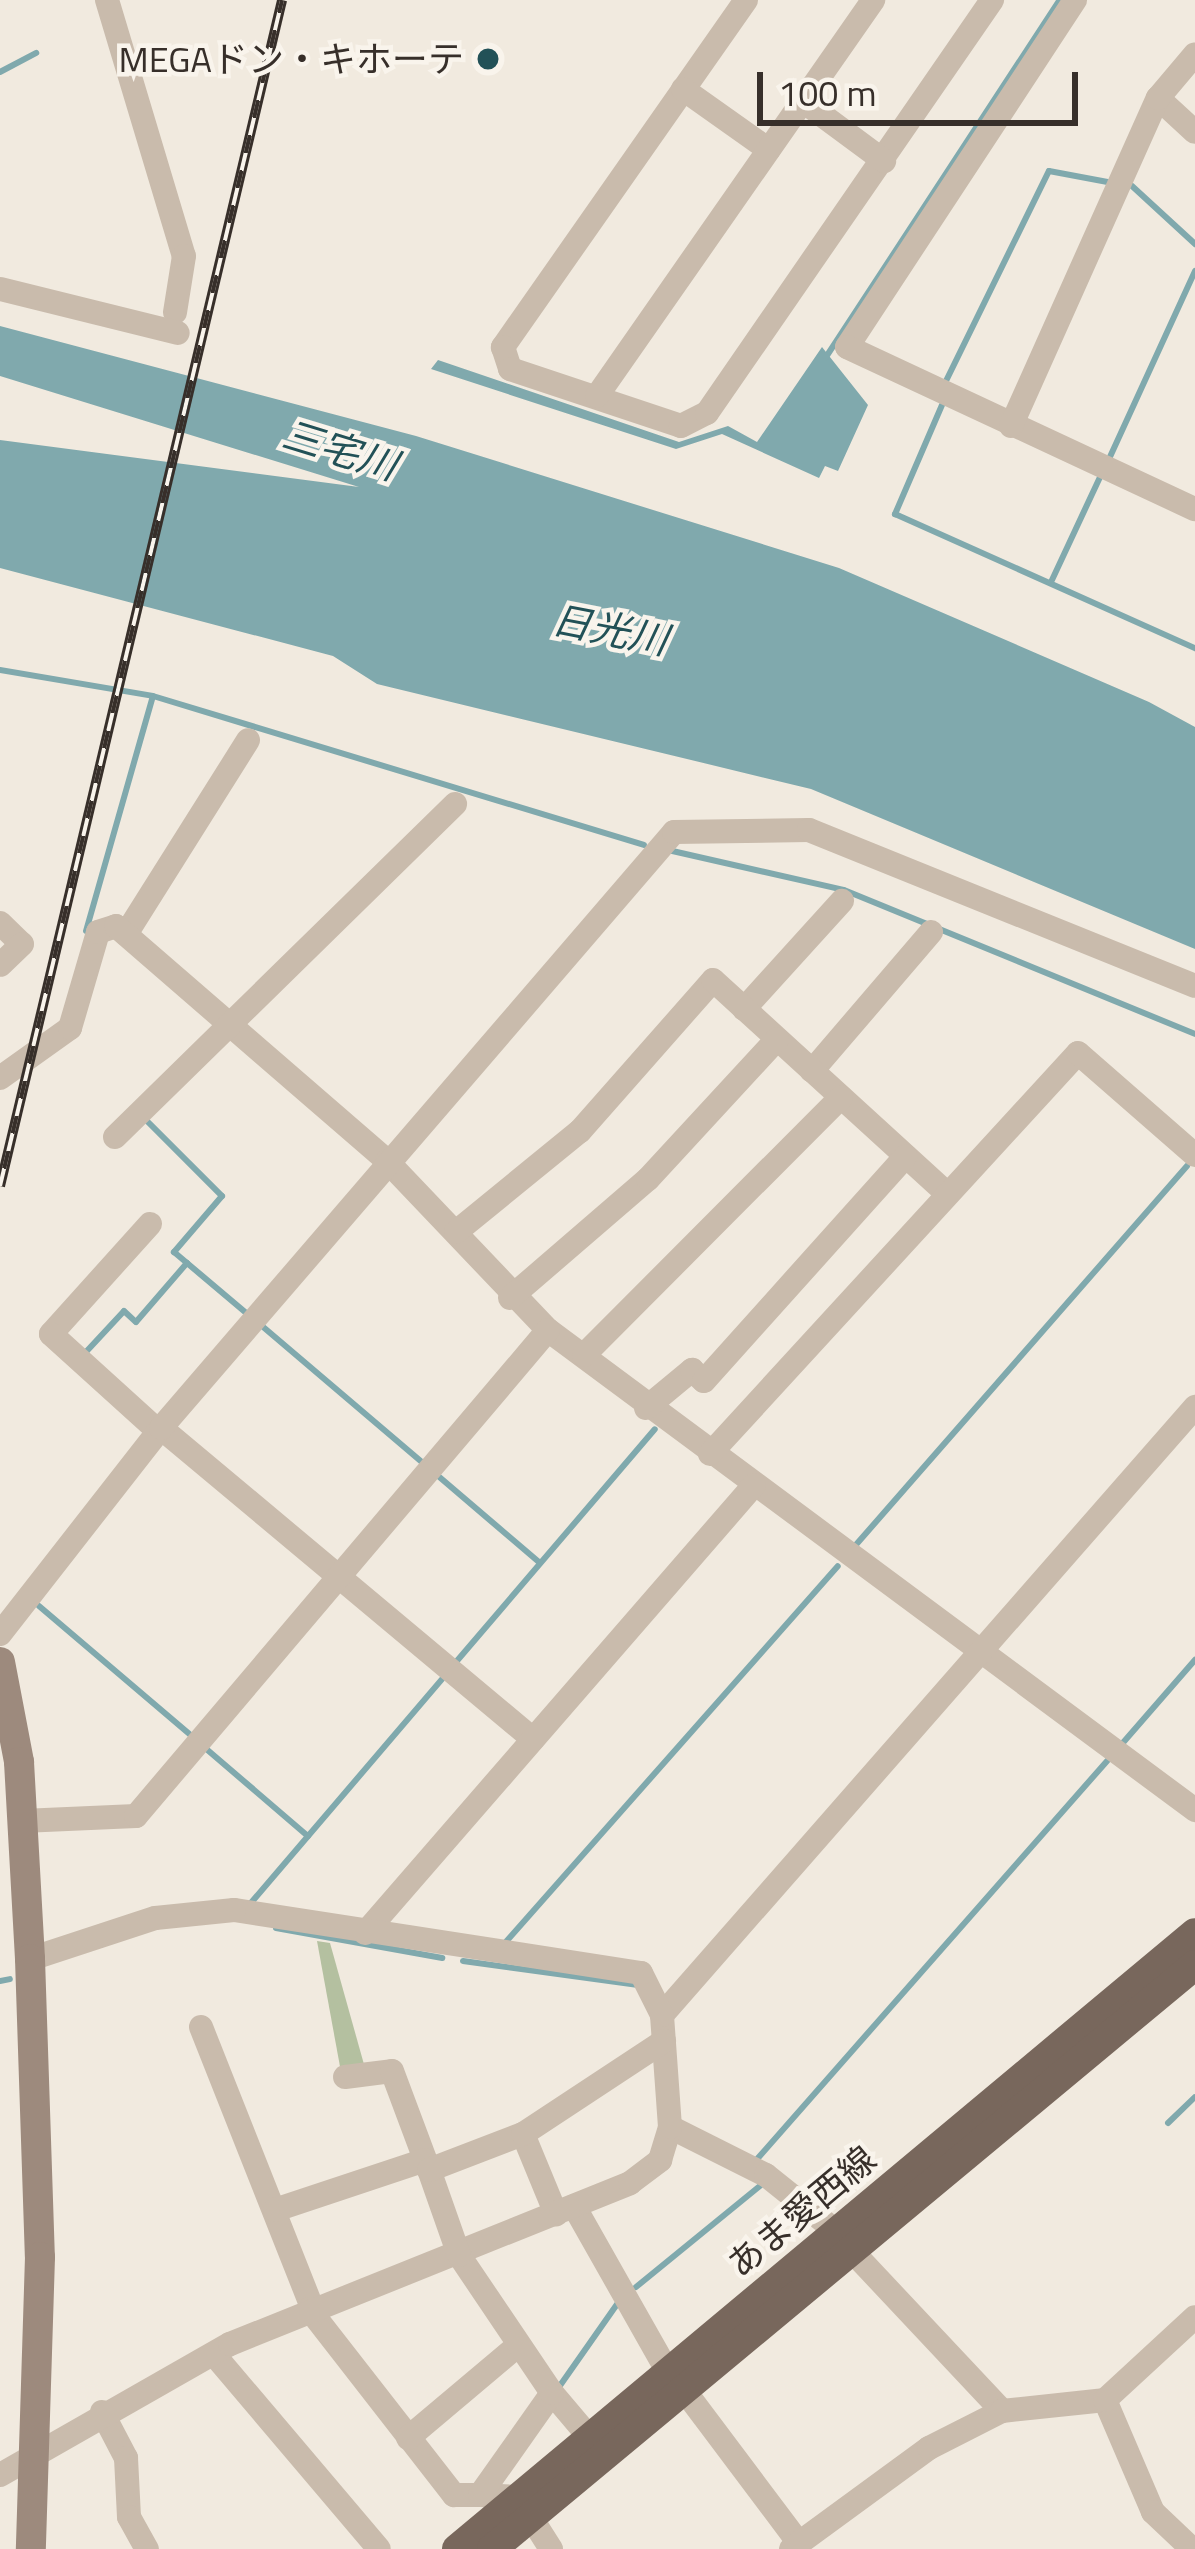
<!DOCTYPE html>
<meta charset="utf-8">
<style>
body{margin:0}
#map{position:relative;width:1195px;height:2549px;overflow:hidden;background:#f1eadf;font-family:"Titillium Web","Noto Sans JP",sans-serif}
div>[style]{position:absolute}
[style*='--x']{left:calc(var(--x)*1px);top:calc(var(--y)*1px);width:calc(var(--w)*1px);rotate:calc(var(--a)*1deg)}
.green>*{inset:0;background:#b4c0a0}
.water>*{inset:0;background:#80a9ad}
.stream>*{height:6px;margin:-3px;padding:0 3px;transform-origin:3px;border-radius:3px;background:#80a9ad}
.street>*{height:24px;margin:-12px;padding:0 12px;transform-origin:12px;border-radius:12px;background:#c9bbac}
.secondary>*{height:30px;margin:-15px;padding:0 15px;transform-origin:15px;border-radius:15px;background:#9d8a7d}
.primary>*{height:30px;margin:-15px;padding:0 15px;transform-origin:15px;border-radius:15px;background:#78675c}
.rail>*{height:10px;margin-top:-5px;transform-origin:0;background:repeating-linear-gradient(90deg,#f9f4ec 0 18px,#372f2a 0 36px);box-sizing:border-box;border-block:3px solid #372f2a}
.dots>*{width:33px;height:33px;translate:-50% -50%;box-sizing:border-box;border:6px solid #f9f4ec;border-radius:50%}
span{translate:-50% -50%;white-space:nowrap;text-align:center;line-height:1.15;-webkit-text-stroke:9px #f9f4ec;paint-order:stroke}
.poi-label{font-size:36px;color:#372f2a}
.right{translate:-100% -50%;text-align:right}
.street-label{font-size:36px;color:#372f2a}
.water-label{font-size:39px;color:#225157;font-style:italic}
.scale{position:absolute;left:757px;top:72px;width:321px;height:54px;box-sizing:border-box;border:6px solid #372f2a;border-top:0;padding-left:15px;font-size:36px;line-height:42px;white-space:nowrap;color:#372f2a;-webkit-text-stroke:9px #f9f4ec;paint-order:stroke}
</style>
<div id="map">
<div class="green">
<i style="clip-path:polygon(317px 1941px,330px 1943px,365px 2068px,341px 2072px)"></i>
</div>
<div class="water">
<i style="clip-path:polygon(0 326px,416px 436px,839px 568px,1149px 702px,1195px 727px,1195px 949px,811px 789px,377px 684px,333px 656px,0 568px,0 440px,359px 487px,0 376px)"></i>
<i style="clip-path:polygon(822px 347px,868px 405px,838px 471px,825px 466px,819px 478px,722px 434px,676px 449px,431px 369px,438px 360px,679px 442px,728px 426px,757px 442px)"></i>
</div>
<div class="stream">
<i style="--x:0;--y:72;--w:41;--a:-27.8"></i>
<i style="--x:1132;--y:186;--w:86;--a:42.6"></i>
<i style="--x:826;--y:357;--w:427;--a:-56.8"></i>
<i style="--x:945;--y:383;--w:236;--a:-63.9"></i>
<i style="--x:1049;--y:171;--w:65;--a:10.6"></i>
<i style="--x:942;--y:405;--w:119;--a:113.3"></i>
<i style="--x:895;--y:514;--w:329;--a:24.1"></i>
<i style="--x:1109;--y:459;--w:207;--a:-65.4"></i>
<i style="--x:1052;--y:580;--w:114;--a:-65"></i>
<i style="--x:0;--y:670;--w:155;--a:9.6"></i>
<i style="--x:153;--y:696;--w:513;--a:16.88"></i>
<i style="--x:668;--y:850;--w:180;--a:12.8"></i>
<i style="--x:844;--y:890;--w:379;--a:22.3"></i>
<i style="--x:86;--y:931;--w:244;--a:-74.1"></i>
<i style="--x:145;--y:1119;--w:109;--a:45"></i>
<i style="--x:222;--y:1196;--w:74;--a:130.6"></i>
<i style="--x:174;--y:1252;--w:17;--a:40"></i>
<i style="--x:262;--y:1326;--w:211;--a:40.4"></i>
<i style="--x:85;--y:1353;--w:57;--a:-47.1"></i>
<i style="--x:124;--y:1311;--w:16;--a:43"></i>
<i style="--x:136;--y:1322;--w:78;--a:-49.2"></i>
<i style="--x:187;--y:1263;--w:76;--a:40.2"></i>
<i style="--x:437;--y:1475;--w:134;--a:40.5"></i>
<i style="--x:854;--y:1547;--w:506;--a:-48.85"></i>
<i style="--x:39;--y:1606;--w:201;--a:40.4"></i>
<i style="--x:456;--y:1662;--w:306;--a:-49.5"></i>
<i style="--x:1121;--y:1745;--w:113;--a:-49"></i>
<i style="--x:204;--y:1747;--w:137;--a:40.6"></i>
<i style="--x:250;--y:1904;--w:296;--a:-49.5"></i>
<i style="--x:276;--y:1928;--w:169;--a:10.2"></i>
<i style="--x:504;--y:1944;--w:504;--a:-48.54"></i>
<i style="--x:463;--y:1961;--w:177;--a:7.8"></i>
<i style="--x:0;--y:1981;--w:10;--a:-11"></i>
<i style="--x:1168;--y:2123;--w:37;--a:-44"></i>
<i style="--x:758;--y:2158;--w:529;--a:-48.68"></i>
<i style="--x:636;--y:2287;--w:161;--a:-39.2"></i>
<i style="--x:559;--y:2387;--w:106;--a:-55"></i>
</div>
<div class="street">
<i style="--x:107;--y:0;--w:267;--a:73.3"></i>
<i style="--x:184;--y:256;--w:57;--a:99.1"></i>
<i style="--x:746;--y:0;--w:424;--a:125"></i>
<i style="--x:503;--y:347;--w:23;--a:72"></i>
<i style="--x:510;--y:369;--w:180;--a:18.4"></i>
<i style="--x:681;--y:426;--w:29;--a:-27"></i>
<i style="--x:707;--y:413;--w:502;--a:-55.39"></i>
<i style="--x:1075;--y:0;--w:415;--a:123.3"></i>
<i style="--x:847;--y:347;--w:384;--a:25"></i>
<i style="--x:683;--y:89;--w:105;--a:35.3"></i>
<i style="--x:1158;--y:98;--w:50;--a:42.6"></i>
<i style="--x:803;--y:101;--w:101;--a:36.5"></i>
<i style="--x:0;--y:289;--w:183;--a:13.9"></i>
<i style="--x:597;--y:396;--w:483;--a:-55.1"></i>
<i style="--x:1011;--y:426;--w:359;--a:-65.9"></i>
<i style="--x:1158;--y:98;--w:57;--a:-49.9"></i>
<i style="--x:0;--y:923;--w:30;--a:44"></i>
<i style="--x:22;--y:944;--w:30;--a:136"></i>
<i style="--x:126;--y:934;--w:229;--a:-57.8"></i>
<i style="--x:744;--y:1009;--w:146;--a:-47.8"></i>
<i style="--x:812;--y:1071;--w:183;--a:-49.4"></i>
<i style="--x:0;--y:1078;--w:86;--a:-35.5"></i>
<i style="--x:70;--y:1028;--w:100;--a:-73.7"></i>
<i style="--x:98;--y:932;--w:19;--a:-18"></i>
<i style="--x:116;--y:926;--w:359;--a:40.9"></i>
<i style="--x:387;--y:1161;--w:233;--a:46.4"></i>
<i style="--x:548;--y:1330;--w:806;--a:36.57"></i>
<i style="--x:115;--y:1137;--w:476;--a:-44.4"></i>
<i style="--x:150;--y:1224;--w:148;--a:132"></i>
<i style="--x:51;--y:1334;--w:144;--a:42.2"></i>
<i style="--x:456;--y:1232;--w:160;--a:-39.2"></i>
<i style="--x:580;--y:1131;--w:201;--a:-48.6"></i>
<i style="--x:713;--y:980;--w:314;--a:42.4"></i>
<i style="--x:510;--y:1298;--w:182;--a:-40.8"></i>
<i style="--x:648;--y:1179;--w:190;--a:-47.3"></i>
<i style="--x:584;--y:1355;--w:364;--a:-45.1"></i>
<i style="--x:646;--y:1408;--w:60;--a:-39.6"></i>
<i style="--x:692;--y:1370;--w:16;--a:43"></i>
<i style="--x:704;--y:1381;--w:302;--a:-48.1"></i>
<i style="--x:161;--y:1428;--w:485;--a:39.9"></i>
<i style="--x:710;--y:1454;--w:544;--a:-47.46"></i>
<i style="--x:1078;--y:1053;--w:155;--a:41.1"></i>
<i style="--x:0;--y:1634;--w:261;--a:-52"></i>
<i style="--x:161;--y:1428;--w:786;--a:-49.28"></i>
<i style="--x:674;--y:832;--w:135;--a:-0.8"></i>
<i style="--x:809;--y:830;--w:416;--a:22"></i>
<i style="--x:22;--y:1821;--w:114;--a:-2.5"></i>
<i style="--x:136;--y:1816;--w:637;--a:-49.71"></i>
<i style="--x:365;--y:1933;--w:593;--a:-49.03"></i>
<i style="--x:662;--y:2015;--w:809;--a:-48.76"></i>
<i style="--x:201;--y:2027;--w:302;--a:68.4"></i>
<i style="--x:345;--y:2077;--w:47;--a:-7.3"></i>
<i style="--x:392;--y:2071;--w:106;--a:69.5"></i>
<i style="--x:670;--y:2127;--w:107;--a:26.6"></i>
<i style="--x:766;--y:2175;--w:90;--a:38.7"></i>
<i style="--x:523;--y:2134;--w:87;--a:67.6"></i>
<i style="--x:574;--y:2206;--w:193;--a:60.5"></i>
<i style="--x:275;--y:2210;--w:158;--a:-18.4"></i>
<i style="--x:850;--y:2249;--w:222;--a:46.8"></i>
<i style="--x:309;--y:2309;--w:236;--a:52.1"></i>
<i style="--x:454;--y:2495;--w:26;--a:0"></i>
<i style="--x:217;--y:2358;--w:250;--a:49.7"></i>
<i style="--x:684;--y:2390;--w:191;--a:53.1"></i>
<i style="--x:552;--y:2393;--w:59;--a:49.8"></i>
<i style="--x:1105;--y:2400;--w:122;--a:66.8"></i>
<i style="--x:1153;--y:2512;--w:54;--a:43.5"></i>
<i style="--x:102;--y:2412;--w:52;--a:62.4"></i>
<i style="--x:126;--y:2458;--w:59;--a:87.1"></i>
<i style="--x:129;--y:2517;--w:37;--a:61"></i>
<i style="--x:408;--y:2438;--w:141;--a:-40.1"></i>
<i style="--x:0;--y:2475;--w:265;--a:-29.7"></i>
<i style="--x:230;--y:2344;--w:431;--a:-21.9"></i>
<i style="--x:630;--y:2183;--w:38;--a:-37"></i>
<i style="--x:660;--y:2160;--w:34;--a:-73"></i>
<i style="--x:670;--y:2127;--w:112;--a:-94.1"></i>
<i style="--x:662;--y:2015;--w:47;--a:-116.6"></i>
<i style="--x:641;--y:1973;--w:412;--a:-171.2"></i>
<i style="--x:234;--y:1910;--w:79;--a:174.2"></i>
<i style="--x:155;--y:1918;--w:132;--a:161.8"></i>
<i style="--x:551;--y:2549;--w:62;--a:-122.4"></i>
<i style="--x:518;--y:2497;--w:38;--a:-177"></i>
<i style="--x:480;--y:2495;--w:125;--a:-54.8"></i>
<i style="--x:552;--y:2393;--w:166;--a:-124"></i>
<i style="--x:459;--y:2255;--w:90;--a:-109.4"></i>
<i style="--x:429;--y:2170;--w:101;--a:-21"></i>
<i style="--x:523;--y:2134;--w:169;--a:-33.4"></i>
<i style="--x:791;--y:2549;--w:171;--a:-36.2"></i>
<i style="--x:929;--y:2448;--w:82;--a:-26.9"></i>
<i style="--x:1002;--y:2411;--w:104;--a:-6.1"></i>
<i style="--x:1105;--y:2400;--w:122;--a:-42.7"></i>
</div>
<div class="secondary">
<i style="--x:0;--y:1662;--w:102;--a:79.2"></i>
<i style="--x:19;--y:1762;--w:197;--a:86.8"></i>
<i style="--x:30;--y:1959;--w:298;--a:88.1"></i>
<i style="--x:40;--y:2257;--w:292;--a:91.8"></i>
</div>
<div class="primary">
<i style="--x:457;--y:2549;--w:961;--a:-39.85"></i>
<i style="--x:492;--y:2549;--w:914;--a:-39.72"></i>
</div>
<div class="rail">
<i style="--x:0;--y:1186;--w:1219;--a:-76.62"></i>
</div>
<div class="dots">
<i style="left:488px;top:59px;background:#225157"></i>
</div>
<div class="poi-label">
<span class="right" style="left:464px;top:59px">MEGAドン・キホーテ</span>
</div>
<div class="street-label">
<span style="left:801px;top:2211px;rotate:-40deg">あま愛西線</span>
</div>
<div class="water-label">
<span style="left:340px;top:450px;rotate:17deg">三宅川</span>
<span style="left:610px;top:630px;rotate:11deg">日光川</span>
</div>
<div class="scale">100 m</div>
</div>
